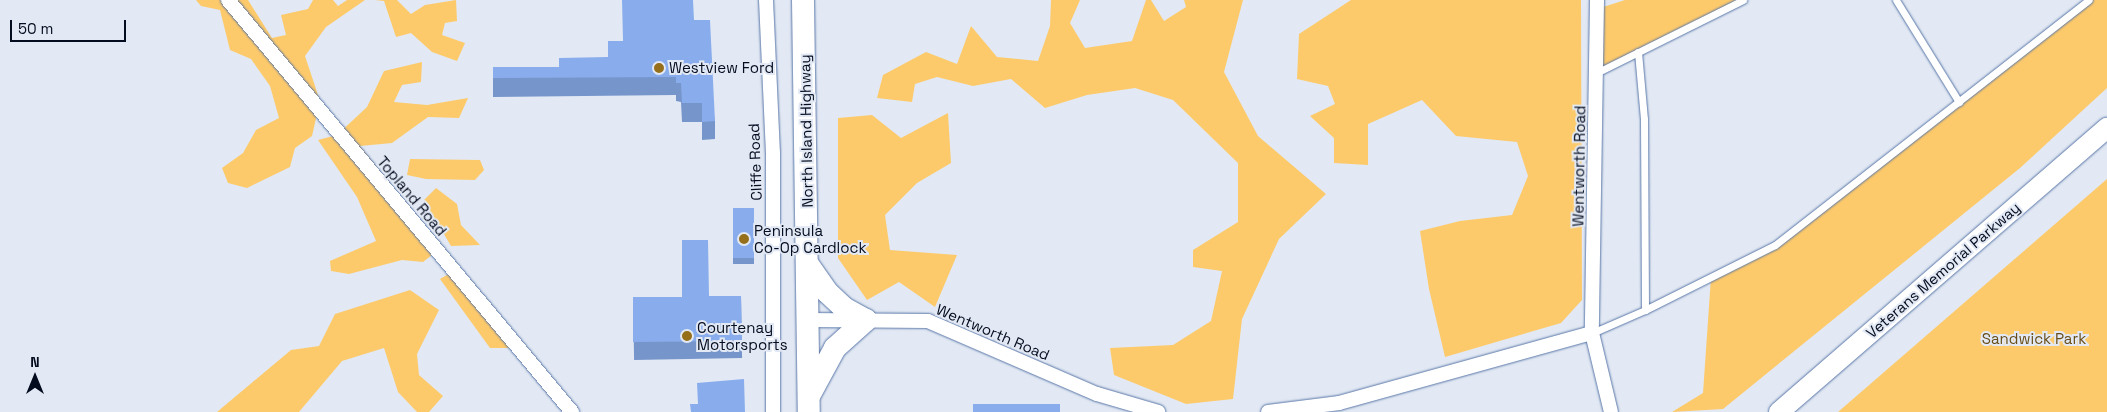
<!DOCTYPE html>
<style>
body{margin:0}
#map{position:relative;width:2107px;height:412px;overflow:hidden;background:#e2e9f4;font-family:"Space Grotesk",sans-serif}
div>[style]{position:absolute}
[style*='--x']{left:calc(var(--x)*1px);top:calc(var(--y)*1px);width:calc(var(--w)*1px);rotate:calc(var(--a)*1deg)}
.green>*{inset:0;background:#fdca6b}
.roads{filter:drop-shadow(0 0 1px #5976a8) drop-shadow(0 0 1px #5976a8)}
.service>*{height:7px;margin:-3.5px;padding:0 3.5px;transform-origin:3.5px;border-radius:3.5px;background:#fff}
.minor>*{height:14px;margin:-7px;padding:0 7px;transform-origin:7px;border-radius:7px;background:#fff}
.secondary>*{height:20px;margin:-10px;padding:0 10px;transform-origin:10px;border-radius:10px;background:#fff}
.primary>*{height:22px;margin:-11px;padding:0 11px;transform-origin:11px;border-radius:11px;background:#fff}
.wall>*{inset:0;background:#7695cb;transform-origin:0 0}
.building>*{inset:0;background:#89adec;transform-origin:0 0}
.dots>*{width:14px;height:14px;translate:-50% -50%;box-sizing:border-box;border:2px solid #e2e9f4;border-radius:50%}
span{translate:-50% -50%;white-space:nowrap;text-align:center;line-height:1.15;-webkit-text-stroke:4px #e2e9f4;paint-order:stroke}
.poi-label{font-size:15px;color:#040c1f}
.left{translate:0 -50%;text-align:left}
.street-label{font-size:15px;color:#040c1f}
.park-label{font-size:15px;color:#684d17}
.north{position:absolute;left:10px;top:352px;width:50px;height:50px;-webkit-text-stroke:4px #e2e9f4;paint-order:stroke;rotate:0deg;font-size:14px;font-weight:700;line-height:20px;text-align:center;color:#040c1f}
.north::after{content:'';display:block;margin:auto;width:18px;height:22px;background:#040c1f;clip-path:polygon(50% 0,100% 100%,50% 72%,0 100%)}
.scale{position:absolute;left:10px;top:20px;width:116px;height:22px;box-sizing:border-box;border:2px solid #040c1f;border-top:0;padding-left:6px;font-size:15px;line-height:18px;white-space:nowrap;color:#040c1f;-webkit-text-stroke:4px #e2e9f4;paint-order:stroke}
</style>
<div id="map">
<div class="green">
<i style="clip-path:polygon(196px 0,248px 0,272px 38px,286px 35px,281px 15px,308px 9px,313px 0,333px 0,338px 6px,347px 0,365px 0,326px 27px,305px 56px,320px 101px,312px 136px,295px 148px,290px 167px,247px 188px,228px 183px,222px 168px,243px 153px,256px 130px,279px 118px,270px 86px,251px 59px,230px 50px,220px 10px,201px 6px)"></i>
<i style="clip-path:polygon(375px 0,397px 0,411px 14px,425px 5px,456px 0,457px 21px,445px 23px,442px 35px,465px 43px,457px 61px,432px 52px,411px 33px,396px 37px,384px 1px)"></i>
<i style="clip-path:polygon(1051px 0,1080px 0,1070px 23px,1085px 48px,1132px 41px,1146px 0,1151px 0,1164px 21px,1186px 7px,1184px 0,1243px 0,1224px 72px,1258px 136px,1326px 194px,1279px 239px,1242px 319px,1233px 399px,1186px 404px,1114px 375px,1110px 348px,1173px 345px,1211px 321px,1222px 271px,1193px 267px,1193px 250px,1238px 222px,1238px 163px,1173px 100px,1135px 88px,1087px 95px,1045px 108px,1011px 79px,973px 86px,937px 77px,915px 84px,912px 102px,877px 98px,883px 75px,926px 52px,957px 64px,971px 26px,997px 57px,1038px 61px,1050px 26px)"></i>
<i style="clip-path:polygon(1351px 0,1581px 0,1582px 300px,1561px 323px,1445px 357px,1429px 289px,1420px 231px,1460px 221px,1512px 215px,1528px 176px,1517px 142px,1456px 136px,1422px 100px,1368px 124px,1368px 165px,1334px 163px,1334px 138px,1310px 116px,1335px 104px,1328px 86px,1297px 79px,1299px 34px)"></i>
<i style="clip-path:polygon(1625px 0,1743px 0,1598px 72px,1597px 9px)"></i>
<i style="clip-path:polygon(2089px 0,2107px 0,2107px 88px,2020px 168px,1723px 409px,1672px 412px,1703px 393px,1711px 277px,1775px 245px)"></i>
<i style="clip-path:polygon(422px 62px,421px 82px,402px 85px,394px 102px,427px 105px,468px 98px,459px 118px,428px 117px,392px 143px,360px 146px,441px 248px,423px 262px,402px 260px,349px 274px,331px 271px,330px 261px,376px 241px,357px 197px,318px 140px,337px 135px,367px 107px,384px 71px)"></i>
<i style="clip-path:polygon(948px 113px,951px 163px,917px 183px,885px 215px,890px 250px,957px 255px,935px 307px,899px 282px,867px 300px,838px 258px,838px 118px,872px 115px,901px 138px)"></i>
<i style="clip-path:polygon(410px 159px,480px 160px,484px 170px,475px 180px,426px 179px,407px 175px)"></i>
<i style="clip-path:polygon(2107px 179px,2107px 412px,1838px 412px)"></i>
<i style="clip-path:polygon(436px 188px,457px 204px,461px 225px,480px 245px,451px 246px,424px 200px)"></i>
<i style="clip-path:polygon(459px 268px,500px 317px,509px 348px,490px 348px,440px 279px)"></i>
<i style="clip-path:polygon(410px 290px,439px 310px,417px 354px,419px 375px,443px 396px,429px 412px,417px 412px,398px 392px,384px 348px,342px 361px,299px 412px,217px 412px,291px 350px,319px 346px,335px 314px)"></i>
</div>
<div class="roads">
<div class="service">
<i style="--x:1896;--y:0;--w:120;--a:58.3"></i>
<i style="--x:1638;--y:52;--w:67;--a:84.9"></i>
<i style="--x:1644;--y:119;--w:191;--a:89.7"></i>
<i style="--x:1645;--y:310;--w:145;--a:-26.6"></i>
<i style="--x:1775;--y:245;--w:398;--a:-38"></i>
<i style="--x:1598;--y:72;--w:162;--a:-26.4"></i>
<i style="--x:1592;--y:333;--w:58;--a:-23.5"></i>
</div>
<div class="minor">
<i style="--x:228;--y:0;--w:537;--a:50.14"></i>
<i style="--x:766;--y:0;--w:153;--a:87.4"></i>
<i style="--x:773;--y:153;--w:259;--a:90"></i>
<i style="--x:1597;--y:0;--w:333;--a:90.9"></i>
<i style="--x:1592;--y:333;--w:81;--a:76.5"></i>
<i style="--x:808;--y:320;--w:120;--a:0.5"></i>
<i style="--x:928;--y:321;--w:184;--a:23.4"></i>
<i style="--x:1097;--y:394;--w:64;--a:16.4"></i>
<i style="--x:1268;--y:412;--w:72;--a:-7.2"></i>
<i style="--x:1339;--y:403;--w:263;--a:-15.5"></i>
</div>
<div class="secondary">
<i style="--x:1779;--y:412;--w:434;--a:-40.9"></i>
</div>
<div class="primary">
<i style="--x:803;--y:0;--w:412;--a:89.2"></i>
<i style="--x:809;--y:266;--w:32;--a:55"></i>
<i style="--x:827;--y:292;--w:23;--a:43"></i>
<i style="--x:844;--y:308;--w:25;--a:29"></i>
<i style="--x:866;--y:320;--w:42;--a:137.9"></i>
<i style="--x:835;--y:348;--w:52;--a:118.5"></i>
</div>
</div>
<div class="wall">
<i style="clip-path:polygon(694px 20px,715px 121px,715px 139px,702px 140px,702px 122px,682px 122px,681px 102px,676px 101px,676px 95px,493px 97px,493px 67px,559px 67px,608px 57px,623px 41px)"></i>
<i style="left:754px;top:208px;width:56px;height:21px;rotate:90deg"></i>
<i style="left:741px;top:296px;width:62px;height:108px;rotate:89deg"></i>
</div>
<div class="building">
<i style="clip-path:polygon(622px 0,693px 0,694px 20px,710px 20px,715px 121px,702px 122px,702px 103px,682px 103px,681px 83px,676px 83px,676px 77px,493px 78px,493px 67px,559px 67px,559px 58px,608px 57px,608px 41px,623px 41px)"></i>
<i style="left:754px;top:208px;width:50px;height:21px;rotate:90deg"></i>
<i style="clip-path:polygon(682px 240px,708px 240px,709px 296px,741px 296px,742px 341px,633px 342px,633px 297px,682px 297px)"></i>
<i style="clip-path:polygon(744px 379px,745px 412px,691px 412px,690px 404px,698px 404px,697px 383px)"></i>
<i style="left:973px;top:404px;width:87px;height:8px"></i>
</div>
<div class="dots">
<i style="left:659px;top:68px;background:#966f1a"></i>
<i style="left:744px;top:239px;background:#966f1a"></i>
<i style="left:687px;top:336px;background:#966f1a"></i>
</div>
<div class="poi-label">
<span class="left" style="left:669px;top:68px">Westview Ford</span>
<span class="left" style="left:754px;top:239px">Peninsula<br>Co-Op Cardlock</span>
<span class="left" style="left:697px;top:336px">Courtenay<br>Motorsports</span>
</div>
<div class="street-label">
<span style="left:806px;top:131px;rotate:-91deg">North Island Highway</span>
<span style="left:755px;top:162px;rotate:-92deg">Cliffe Road</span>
<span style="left:1579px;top:166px;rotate:-89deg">Wentworth Road</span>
<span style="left:412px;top:196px;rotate:50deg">Topland Road</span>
<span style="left:1943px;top:270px;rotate:-41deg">Veterans Memorial Parkway</span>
<span style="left:993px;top:332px;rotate:23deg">Wentworth Road</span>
</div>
<div class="park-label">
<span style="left:2034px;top:339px">Sandwick Park</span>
</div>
<div class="north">N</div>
<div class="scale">50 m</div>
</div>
